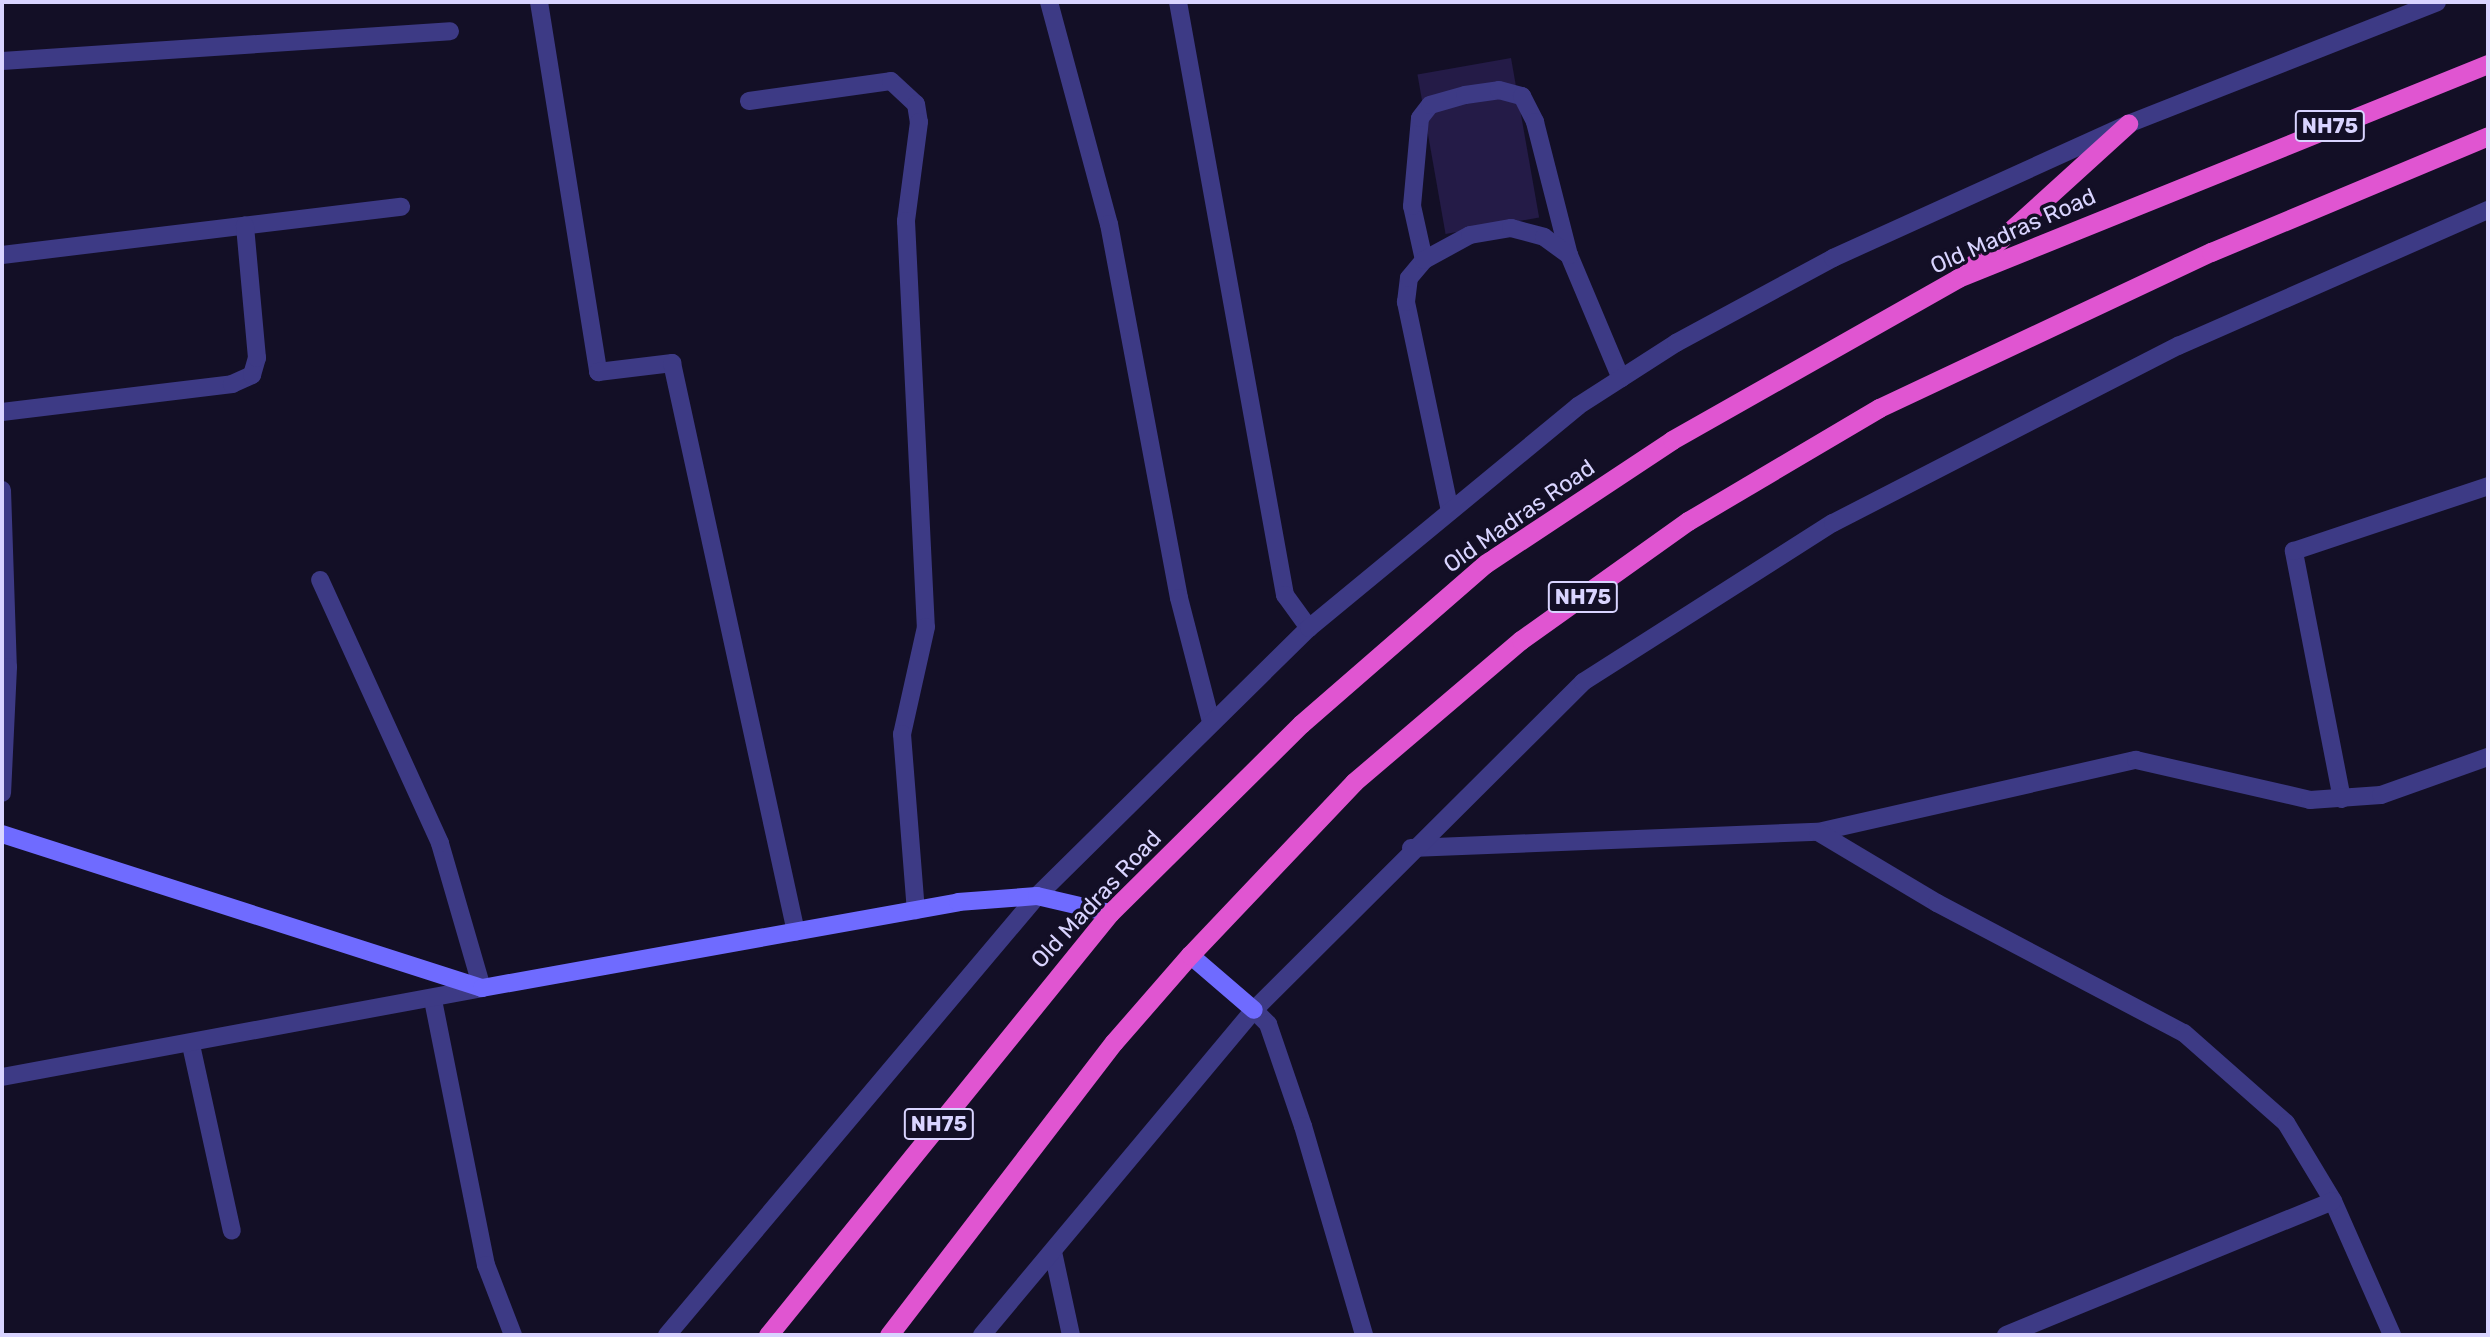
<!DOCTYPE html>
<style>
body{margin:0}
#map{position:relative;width:2490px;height:1337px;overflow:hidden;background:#130f26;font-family:Rubik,sans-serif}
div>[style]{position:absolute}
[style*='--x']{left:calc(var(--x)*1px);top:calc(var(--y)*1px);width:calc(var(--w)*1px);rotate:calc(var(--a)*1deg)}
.building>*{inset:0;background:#241b47;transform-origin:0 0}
.service>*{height:18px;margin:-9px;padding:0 9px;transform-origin:9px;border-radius:9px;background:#3d3a85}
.minor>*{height:18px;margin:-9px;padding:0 9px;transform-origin:9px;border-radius:9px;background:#3d3a85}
.tertiary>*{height:18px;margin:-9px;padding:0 9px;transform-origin:9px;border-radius:9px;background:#3d3a85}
.secondary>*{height:18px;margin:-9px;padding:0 9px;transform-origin:9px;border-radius:9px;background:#6f6bff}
.trunk>*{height:19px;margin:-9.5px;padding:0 9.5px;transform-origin:9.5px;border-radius:9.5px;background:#e055d1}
span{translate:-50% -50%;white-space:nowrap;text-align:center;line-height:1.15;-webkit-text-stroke:7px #130f26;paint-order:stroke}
.shield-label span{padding:2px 5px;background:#130f26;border:2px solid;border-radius:5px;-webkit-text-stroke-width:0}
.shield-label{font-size:21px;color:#d9d4ff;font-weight:700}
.street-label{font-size:23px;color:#d9d4ff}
.frame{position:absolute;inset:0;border:4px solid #d9d4ff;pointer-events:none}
</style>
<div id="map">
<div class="building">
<i style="left:1511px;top:58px;width:162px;height:95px;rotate:80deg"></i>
</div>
<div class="service">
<i style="--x:1424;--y:260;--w:55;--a:-102.5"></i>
<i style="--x:1412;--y:206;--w:88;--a:-84.8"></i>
<i style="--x:1420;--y:118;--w:16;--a:-52"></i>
<i style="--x:1430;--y:105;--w:36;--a:-16"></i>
<i style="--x:1465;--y:95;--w:34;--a:-8"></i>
<i style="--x:1499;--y:90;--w:24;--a:15"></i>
<i style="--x:1522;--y:96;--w:29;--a:63"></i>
<i style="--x:1535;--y:122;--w:137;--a:75.7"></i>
<i style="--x:1569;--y:255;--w:134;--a:67.2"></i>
<i style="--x:1450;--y:511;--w:214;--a:-101.9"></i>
<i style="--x:1406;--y:302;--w:24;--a:-83"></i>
<i style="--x:1409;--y:278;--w:23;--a:-50"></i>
<i style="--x:1424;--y:260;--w:52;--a:-28.5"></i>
<i style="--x:1470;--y:235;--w:42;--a:-9.7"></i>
<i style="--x:1511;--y:228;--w:34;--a:15"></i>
<i style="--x:1544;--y:237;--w:31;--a:36"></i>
</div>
<div class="minor">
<i style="--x:539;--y:2;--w:375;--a:80.9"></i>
<i style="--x:598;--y:372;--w:75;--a:-6.9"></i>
<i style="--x:672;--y:363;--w:582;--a:77.71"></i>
<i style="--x:1049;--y:2;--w:230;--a:74.9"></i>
<i style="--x:1109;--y:224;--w:380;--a:79.4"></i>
<i style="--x:1179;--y:598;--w:128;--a:75.5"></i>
<i style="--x:1178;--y:2;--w:603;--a:79.77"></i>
<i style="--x:1285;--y:595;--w:41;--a:54"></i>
<i style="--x:2;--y:61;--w:449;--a:-3.8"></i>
<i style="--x:749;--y:101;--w:143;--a:-8"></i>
<i style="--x:891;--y:81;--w:34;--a:43"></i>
<i style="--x:916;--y:104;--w:18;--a:81"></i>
<i style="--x:919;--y:122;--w:100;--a:97.5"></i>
<i style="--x:906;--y:221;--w:406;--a:87.2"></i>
<i style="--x:926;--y:627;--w:110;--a:102.6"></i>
<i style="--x:902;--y:734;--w:177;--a:85.5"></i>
<i style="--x:2;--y:255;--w:402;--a:-6.9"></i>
<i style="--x:2;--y:412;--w:232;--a:-6.9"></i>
<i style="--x:232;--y:384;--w:22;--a:-24"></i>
<i style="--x:252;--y:375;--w:18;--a:-74"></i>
<i style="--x:257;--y:358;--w:133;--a:-95.2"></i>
<i style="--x:2;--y:490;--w:177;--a:88.1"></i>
<i style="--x:8;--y:667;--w:126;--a:92.7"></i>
<i style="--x:2342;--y:799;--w:253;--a:-101"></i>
<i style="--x:2294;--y:551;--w:205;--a:-18.5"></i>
<i style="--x:1818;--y:832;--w:326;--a:-12.8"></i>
<i style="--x:2136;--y:760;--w:179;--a:12.9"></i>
<i style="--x:2310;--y:800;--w:71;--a:-4"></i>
<i style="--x:2381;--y:795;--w:114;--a:-19.6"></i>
<i style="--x:1411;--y:848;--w:407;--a:-2.3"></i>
<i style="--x:1818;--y:832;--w:139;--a:30.8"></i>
<i style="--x:1937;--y:903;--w:279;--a:27.8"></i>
<i style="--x:2184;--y:1033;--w:136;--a:41.4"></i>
<i style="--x:2286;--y:1123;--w:91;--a:58.9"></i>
<i style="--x:2333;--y:1201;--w:146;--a:66.2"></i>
<i style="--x:433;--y:1000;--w:270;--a:78.7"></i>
<i style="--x:486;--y:1265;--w:75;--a:68.9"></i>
<i style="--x:191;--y:1045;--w:190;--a:77.6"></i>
<i style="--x:2;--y:1077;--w:488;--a:-10.5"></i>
<i style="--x:482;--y:988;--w:151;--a:-106.2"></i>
<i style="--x:440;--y:843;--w:289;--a:-114.5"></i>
<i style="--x:1053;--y:1252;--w:85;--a:77.8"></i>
<i style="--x:2006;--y:1335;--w:353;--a:-22.3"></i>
</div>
<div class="tertiary">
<i style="--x:1254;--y:1010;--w:20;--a:45"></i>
<i style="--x:1268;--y:1024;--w:108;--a:71.1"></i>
<i style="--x:1303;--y:1126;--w:218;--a:73.7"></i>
<i style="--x:667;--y:1335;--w:574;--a:-49.87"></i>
<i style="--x:1037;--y:896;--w:382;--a:-44.6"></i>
<i style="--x:1309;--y:628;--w:349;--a:-39.5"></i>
<i style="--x:1578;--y:406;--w:117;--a:-32.7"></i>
<i style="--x:1676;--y:343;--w:179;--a:-28.4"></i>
<i style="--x:1833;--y:258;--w:324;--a:-24.4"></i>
<i style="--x:2128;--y:124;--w:332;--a:-21.5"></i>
<i style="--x:982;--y:1335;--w:424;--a:-50.1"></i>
<i style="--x:1254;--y:1010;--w:465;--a:-44.9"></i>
<i style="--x:1583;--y:682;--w:296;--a:-32.5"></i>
<i style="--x:1833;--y:523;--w:388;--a:-27.2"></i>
<i style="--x:2178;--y:346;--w:339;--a:-23.7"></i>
</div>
<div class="secondary">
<i style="--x:2;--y:834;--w:504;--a:17.79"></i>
<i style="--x:482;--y:988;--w:484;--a:-10.2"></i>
<i style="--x:958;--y:902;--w:79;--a:-4.3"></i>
<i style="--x:1037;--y:896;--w:75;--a:13.1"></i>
<i style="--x:1190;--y:955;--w:84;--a:40.7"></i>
</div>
<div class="trunk">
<i style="--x:1969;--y:268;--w:215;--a:-42.2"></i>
<i style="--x:768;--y:1335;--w:543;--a:-50.98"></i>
<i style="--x:1110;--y:913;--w:269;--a:-44.7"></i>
<i style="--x:1301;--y:724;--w:244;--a:-41"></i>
<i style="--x:1485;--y:564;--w:224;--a:-33.5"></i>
<i style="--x:1672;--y:440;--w:329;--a:-29.5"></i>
<i style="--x:1958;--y:278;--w:572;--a:-21.99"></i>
<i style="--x:889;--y:1335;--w:369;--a:-52.5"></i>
<i style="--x:1114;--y:1042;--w:116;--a:-48.9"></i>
<i style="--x:1190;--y:955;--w:238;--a:-46.5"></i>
<i style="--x:1354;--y:782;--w:219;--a:-40.4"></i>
<i style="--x:1521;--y:640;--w:205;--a:-35.5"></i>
<i style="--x:1688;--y:521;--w:222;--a:-30.6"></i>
<i style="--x:1879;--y:408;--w:367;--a:-25.2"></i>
<i style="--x:2211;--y:252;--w:300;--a:-22.7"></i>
</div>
<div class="shield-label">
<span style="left:2330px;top:126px">NH75</span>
<span style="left:1583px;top:597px">NH75</span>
<span style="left:939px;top:1124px">NH75</span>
</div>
<div class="street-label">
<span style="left:2013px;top:231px;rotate:-24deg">Old Madras Road</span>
<span style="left:1519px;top:516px;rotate:-35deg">Old Madras Road</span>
<span style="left:1096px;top:899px;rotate:-47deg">Old Madras Road</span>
</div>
<div class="frame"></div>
</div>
